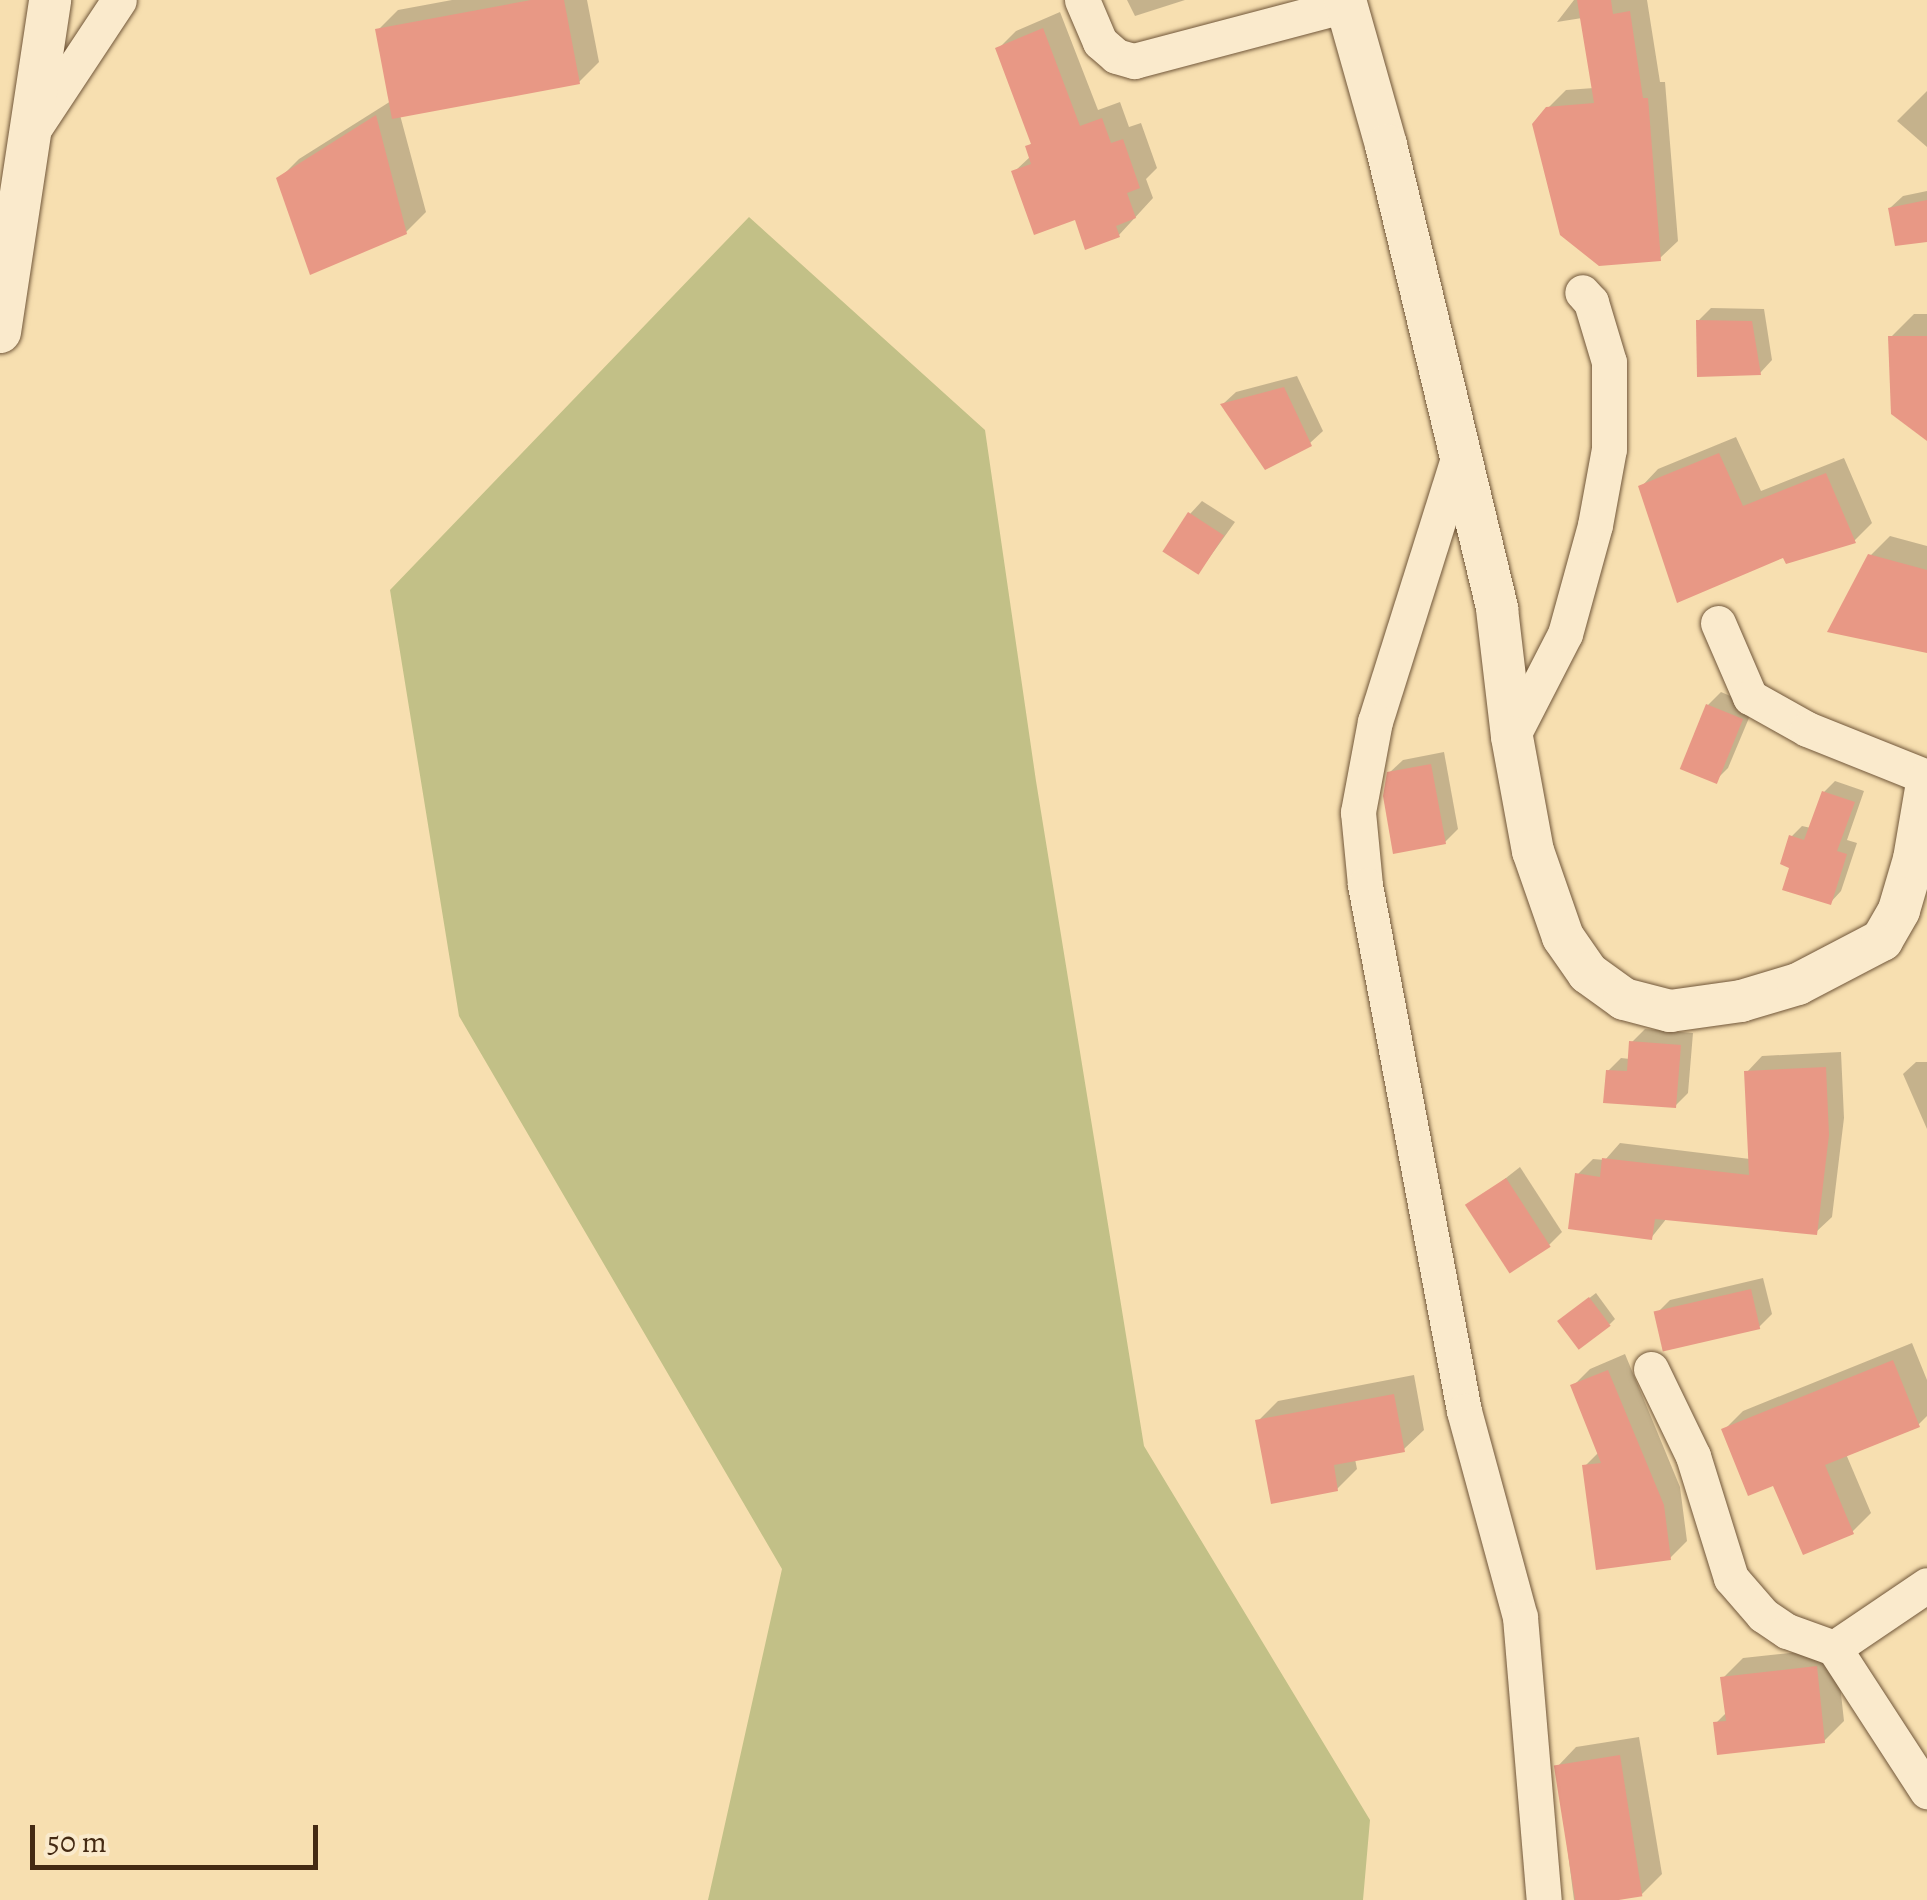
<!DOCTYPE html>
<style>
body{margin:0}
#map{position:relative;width:1927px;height:1900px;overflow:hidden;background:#f7dfb0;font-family:Alegreya,serif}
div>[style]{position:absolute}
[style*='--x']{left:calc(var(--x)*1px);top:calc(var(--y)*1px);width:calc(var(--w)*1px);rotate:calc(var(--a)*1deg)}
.green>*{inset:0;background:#c2c087}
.shadow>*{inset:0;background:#0003}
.building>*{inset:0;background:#e89885;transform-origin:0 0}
.roads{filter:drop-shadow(0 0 2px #71573a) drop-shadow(0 0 2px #71573a)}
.minor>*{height:35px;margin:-17.5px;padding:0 17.5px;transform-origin:17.5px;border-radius:17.5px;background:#faeacc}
.tertiary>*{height:42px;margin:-21px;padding:0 21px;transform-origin:21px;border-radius:21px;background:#faeacc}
span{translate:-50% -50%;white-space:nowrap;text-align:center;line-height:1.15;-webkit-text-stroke:9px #faeacc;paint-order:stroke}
.scale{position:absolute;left:30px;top:1825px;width:288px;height:45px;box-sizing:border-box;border:5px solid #442a13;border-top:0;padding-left:12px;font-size:30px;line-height:35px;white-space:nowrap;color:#442a13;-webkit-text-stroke:8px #faeacc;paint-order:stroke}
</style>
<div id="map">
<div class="green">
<i style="clip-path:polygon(749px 217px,985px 430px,1036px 781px,1144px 1446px,1370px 1820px,1363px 1900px,708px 1900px,782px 1569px,459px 1016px,390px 590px)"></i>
</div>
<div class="shadow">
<i style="clip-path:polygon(452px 0,587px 0,599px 62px,579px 82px,400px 115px,426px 212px,406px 232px,279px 179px,299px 159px,391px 101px,378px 30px,398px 10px)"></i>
<i style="clip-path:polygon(1127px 0,1185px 0,1135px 16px)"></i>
<i style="clip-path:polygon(1574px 0,1647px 0,1660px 82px,1665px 82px,1678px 241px,1660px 258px,1547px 109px,1566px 90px,1594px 88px,1582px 18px,1557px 22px)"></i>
<i style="clip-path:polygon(1060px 12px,1098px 110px,1120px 102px,1129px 127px,1141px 123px,1157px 168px,1146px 179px,1153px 198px,1119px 235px,1076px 217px,1014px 172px,1031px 156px,1028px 147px,1033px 142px,998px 49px,1016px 31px)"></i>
<i style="clip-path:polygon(1927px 91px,1927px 147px,1897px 121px)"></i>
<i style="clip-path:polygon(1927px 191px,1927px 240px,1890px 208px,1903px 196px)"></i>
<i style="clip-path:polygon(1711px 308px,1764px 309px,1772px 360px,1760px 373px,1698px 321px)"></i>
<i style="clip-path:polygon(1914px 314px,1927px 314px,1927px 431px,1891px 337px)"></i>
<i style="clip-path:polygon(1297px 376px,1323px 431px,1310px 443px,1223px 404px,1236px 392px)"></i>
<i style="clip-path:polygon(1736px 437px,1761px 491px,1844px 458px,1872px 523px,1854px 541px,1785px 555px,1641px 487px,1658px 469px)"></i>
<i style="clip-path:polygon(1202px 501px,1235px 522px,1199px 572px,1190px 514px)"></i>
<i style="clip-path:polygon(1890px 536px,1927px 546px,1927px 651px,1870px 556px)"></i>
<i style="clip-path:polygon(1721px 692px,1754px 706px,1728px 768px,1715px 781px,1708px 705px)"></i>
<i style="clip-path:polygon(1444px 752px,1458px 829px,1445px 842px,1389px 773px,1403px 760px)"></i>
<i style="clip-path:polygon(1835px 781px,1864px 791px,1847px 840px,1857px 843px,1841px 891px,1830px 903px,1792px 866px,1791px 837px,1802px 826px,1811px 828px,1824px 792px)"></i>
<i style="clip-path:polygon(1645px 1029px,1693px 1033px,1688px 1093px,1675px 1106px,1608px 1071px,1621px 1058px,1630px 1059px,1632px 1042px)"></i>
<i style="clip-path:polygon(1841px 1052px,1844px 1118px,1832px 1217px,1816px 1232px,1667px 1218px,1651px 1238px,1578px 1174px,1593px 1159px,1605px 1160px,1620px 1143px,1750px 1159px,1747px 1072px,1762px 1056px)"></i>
<i style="clip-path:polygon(1916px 1062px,1927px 1062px,1927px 1129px,1903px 1074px)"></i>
<i style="clip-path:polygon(1520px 1167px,1562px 1232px,1549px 1245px,1469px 1207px)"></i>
<i style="clip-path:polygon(1763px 1278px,1772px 1314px,1759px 1327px,1657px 1313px,1670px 1300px)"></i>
<i style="clip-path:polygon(1596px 1293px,1615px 1319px,1610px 1324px,1566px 1316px)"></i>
<i style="clip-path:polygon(1912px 1343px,1927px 1380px,1927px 1416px,1919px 1424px,1846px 1454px,1871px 1513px,1852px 1532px,1724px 1430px,1743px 1411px)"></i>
<i style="clip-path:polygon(1625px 1354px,1680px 1487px,1687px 1541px,1670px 1558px,1585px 1466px,1599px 1452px,1573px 1386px,1590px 1369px)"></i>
<i style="clip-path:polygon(1414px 1375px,1424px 1430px,1404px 1449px,1355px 1459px,1357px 1469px,1337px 1489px,1258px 1421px,1278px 1401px)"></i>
<i style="clip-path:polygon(1836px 1648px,1844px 1721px,1824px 1741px,1716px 1723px,1727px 1712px,1723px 1678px,1743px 1658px)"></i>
<i style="clip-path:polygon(1639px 1737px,1662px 1874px,1642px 1894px,1574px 1900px,1557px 1767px,1576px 1747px)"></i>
</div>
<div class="building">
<i style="clip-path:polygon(531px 0,564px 0,580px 84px,392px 119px,375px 29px)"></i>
<i style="clip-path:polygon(1577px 0,1611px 0,1613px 14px,1630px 11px,1643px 98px,1648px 98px,1661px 261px,1599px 266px,1560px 235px,1532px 124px,1546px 107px,1594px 103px)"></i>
<i style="clip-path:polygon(1043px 28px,1080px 126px,1102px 118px,1111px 143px,1123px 139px,1140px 188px,1127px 193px,1136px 218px,1116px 226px,1120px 237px,1085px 250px,1075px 220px,1034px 235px,1011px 171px,1031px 164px,1025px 146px,1031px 144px,995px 48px)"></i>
<i style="clip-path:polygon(376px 115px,407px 234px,310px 275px,276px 178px)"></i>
<i style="clip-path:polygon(1927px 200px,1927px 242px,1895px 246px,1888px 208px)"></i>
<i style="clip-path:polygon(1696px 320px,1752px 321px,1761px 375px,1697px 377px)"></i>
<i style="clip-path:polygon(1888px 336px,1927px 336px,1927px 441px,1891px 414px)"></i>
<i style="clip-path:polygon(1284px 387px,1312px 446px,1265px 470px,1220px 404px)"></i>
<i style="clip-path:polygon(1719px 453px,1743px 506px,1826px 473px,1856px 543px,1786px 564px,1783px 558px,1677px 603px,1638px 486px)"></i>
<i style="left:1188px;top:512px;width:43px;height:47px;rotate:33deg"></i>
<i style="clip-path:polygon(1868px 554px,1927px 570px,1927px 653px,1827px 632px)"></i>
<i style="left:1706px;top:704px;width:40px;height:70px;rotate:22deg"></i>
<i style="clip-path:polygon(1431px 764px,1446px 844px,1393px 854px,1383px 796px,1387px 772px)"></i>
<i style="clip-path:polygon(1822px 791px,1855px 802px,1837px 851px,1847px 854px,1831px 905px,1782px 890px,1789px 868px,1780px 864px,1789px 835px,1804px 840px)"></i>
<i style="clip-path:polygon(1629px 1041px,1681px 1045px,1676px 1108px,1603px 1103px,1606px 1070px,1627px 1071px)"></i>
<i style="clip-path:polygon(1826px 1067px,1829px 1135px,1817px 1235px,1655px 1219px,1652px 1240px,1568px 1229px,1575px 1173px,1600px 1177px,1602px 1158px,1749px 1175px,1744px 1071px)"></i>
<i style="left:1506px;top:1178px;width:82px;height:49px;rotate:57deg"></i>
<i style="left:1751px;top:1289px;width:41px;height:100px;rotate:77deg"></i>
<i style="left:1589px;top:1297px;width:36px;height:40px;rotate:53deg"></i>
<i style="clip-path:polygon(1893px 1360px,1920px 1427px,1825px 1465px,1854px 1534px,1803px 1555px,1773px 1486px,1748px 1496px,1721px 1429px)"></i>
<i style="clip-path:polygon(1608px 1370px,1664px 1505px,1671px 1560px,1596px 1570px,1582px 1465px,1601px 1463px,1570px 1385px)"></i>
<i style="clip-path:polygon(1394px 1394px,1405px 1452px,1334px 1465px,1338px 1491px,1271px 1504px,1255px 1420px)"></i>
<i style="clip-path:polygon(1817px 1666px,1825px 1743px,1717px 1755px,1713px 1722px,1726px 1721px,1720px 1677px)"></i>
<i style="left:1620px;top:1755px;width:143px;height:67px;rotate:81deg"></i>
</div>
<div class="roads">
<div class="minor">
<i style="--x:1082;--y:0;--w:46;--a:66.8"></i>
<i style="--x:1100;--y:42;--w:21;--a:41"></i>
<i style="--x:1116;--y:56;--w:19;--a:16"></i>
<i style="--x:1134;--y:61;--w:219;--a:-14.8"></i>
<i style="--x:31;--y:133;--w:159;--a:-56.5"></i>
<i style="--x:1460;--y:452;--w:282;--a:107.5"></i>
<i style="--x:1375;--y:721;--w:93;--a:100.6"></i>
<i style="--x:1358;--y:812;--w:73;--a:84.5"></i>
<i style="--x:1365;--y:885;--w:535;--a:79.34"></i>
<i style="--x:1464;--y:1411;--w:213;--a:74.8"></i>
<i style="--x:1520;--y:1617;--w:284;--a:85.2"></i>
<i style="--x:1718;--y:623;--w:81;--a:66.6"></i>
<i style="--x:1750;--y:697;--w:65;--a:29.3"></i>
<i style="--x:1807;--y:729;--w:129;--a:21.8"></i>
<i style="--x:1512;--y:737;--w:116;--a:-62.8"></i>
<i style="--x:1565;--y:634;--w:113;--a:-74.6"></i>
<i style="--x:1595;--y:525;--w:77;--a:-79.6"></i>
<i style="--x:1609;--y:449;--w:87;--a:-90"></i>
<i style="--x:1609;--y:362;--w:63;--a:-106.7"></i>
<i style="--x:1591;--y:302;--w:13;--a:-132"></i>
<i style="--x:1651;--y:1369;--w:97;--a:64.2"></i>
<i style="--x:1693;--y:1456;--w:128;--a:72.7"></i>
<i style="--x:1731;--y:1578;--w:49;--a:49.1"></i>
<i style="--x:1763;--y:1615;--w:29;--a:34"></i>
<i style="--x:1787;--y:1631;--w:50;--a:19.9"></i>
<i style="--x:1834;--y:1648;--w:171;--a:57"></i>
<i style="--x:1834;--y:1648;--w:112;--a:-34.1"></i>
</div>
<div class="tertiary">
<i style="--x:1345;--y:0;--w:151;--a:74.2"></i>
<i style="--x:1386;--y:145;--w:477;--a:76.5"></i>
<i style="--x:1497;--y:609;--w:129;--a:83.3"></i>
<i style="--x:1512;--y:737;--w:116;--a:79.6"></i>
<i style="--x:1533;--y:851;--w:91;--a:70.8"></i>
<i style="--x:1563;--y:937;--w:44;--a:55.2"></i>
<i style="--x:1588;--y:973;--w:44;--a:35.8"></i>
<i style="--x:1624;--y:999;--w:48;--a:14.6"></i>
<i style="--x:1670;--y:1011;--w:72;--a:-8"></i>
<i style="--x:1741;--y:1001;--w:59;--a:-16.6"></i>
<i style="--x:1798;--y:984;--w:95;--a:-27.6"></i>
<i style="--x:1882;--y:940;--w:34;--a:-60"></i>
<i style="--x:1899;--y:910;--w:53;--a:-73.6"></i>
<i style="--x:1914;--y:859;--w:77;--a:-80.3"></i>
<i style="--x:0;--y:332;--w:336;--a:-81.4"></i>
</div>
</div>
<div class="scale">50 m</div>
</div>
